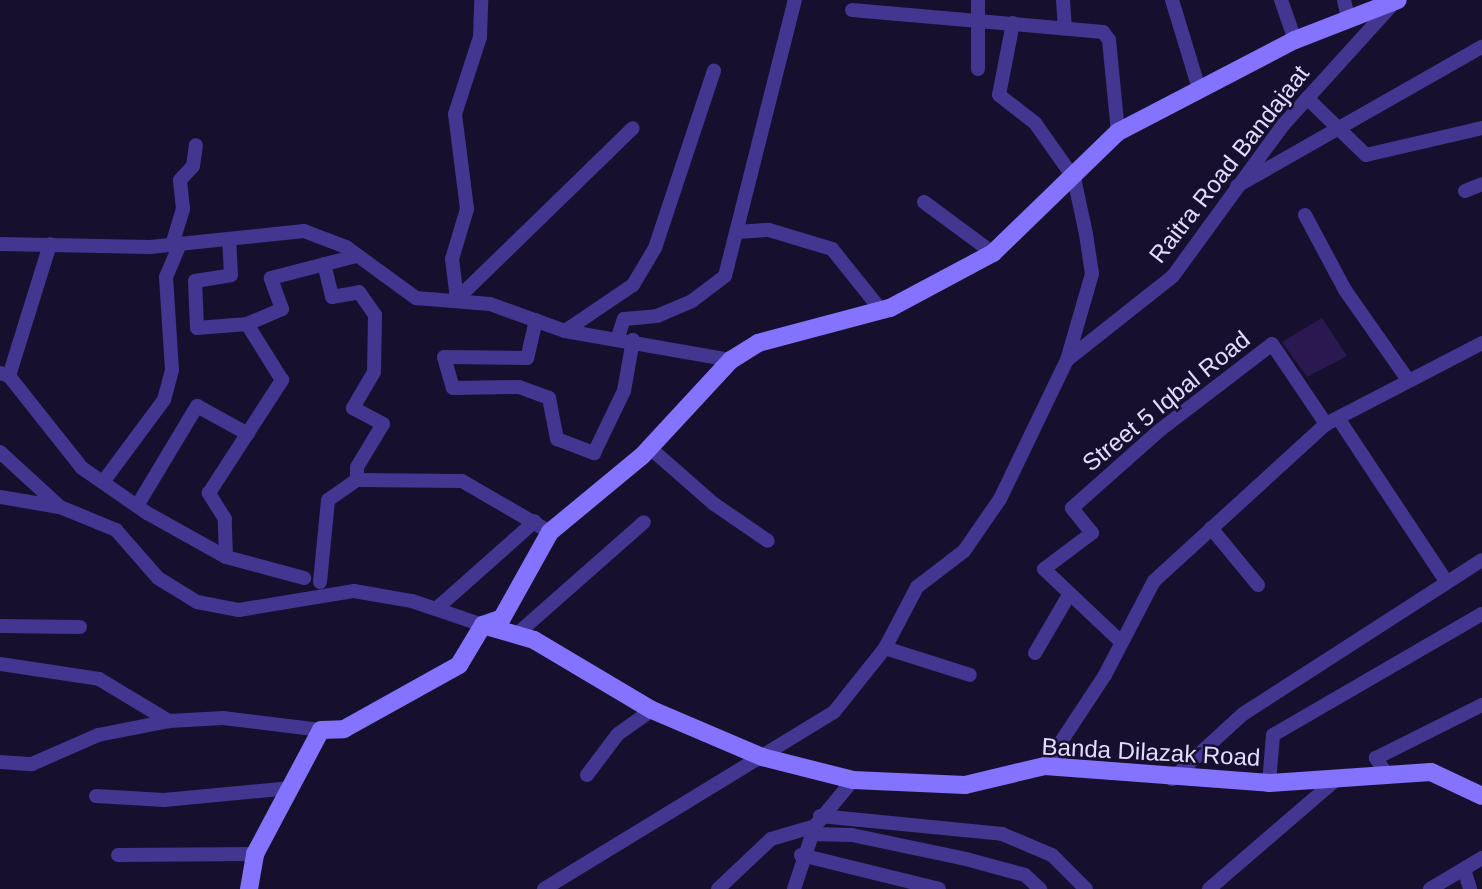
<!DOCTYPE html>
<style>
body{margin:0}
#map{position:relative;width:1482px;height:889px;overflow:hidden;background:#170f2e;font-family:Helvetica,sans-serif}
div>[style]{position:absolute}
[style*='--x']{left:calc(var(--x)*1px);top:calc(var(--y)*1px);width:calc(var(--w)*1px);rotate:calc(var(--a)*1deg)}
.building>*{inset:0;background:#2a1951}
.street>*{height:14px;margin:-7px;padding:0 7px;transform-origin:7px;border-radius:7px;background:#423691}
.secondary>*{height:18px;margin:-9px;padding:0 9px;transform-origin:9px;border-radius:9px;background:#8473ff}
span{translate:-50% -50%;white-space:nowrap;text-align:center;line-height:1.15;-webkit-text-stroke:5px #170f2e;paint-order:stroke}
.street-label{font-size:24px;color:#e3dcff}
</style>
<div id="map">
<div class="building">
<i style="clip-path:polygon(1322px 318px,1347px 356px,1307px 377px,1282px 342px)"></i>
</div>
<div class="street">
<i style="--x:978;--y:0;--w:69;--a:90"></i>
<i style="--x:1063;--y:0;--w:28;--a:86"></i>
<i style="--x:1172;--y:0;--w:93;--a:73.1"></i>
<i style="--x:1281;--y:0;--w:42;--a:70.7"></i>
<i style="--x:1344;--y:0;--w:17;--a:77"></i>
<i style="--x:852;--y:10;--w:252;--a:5"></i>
<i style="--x:1103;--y:32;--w:10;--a:53"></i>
<i style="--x:1109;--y:40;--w:92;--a:84.4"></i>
<i style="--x:1013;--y:23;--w:73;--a:101"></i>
<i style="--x:999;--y:95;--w:46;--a:37.9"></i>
<i style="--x:1035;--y:123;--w:67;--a:54.7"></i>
<i style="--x:1074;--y:178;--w:57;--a:77.9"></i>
<i style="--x:1086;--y:234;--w:40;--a:81.5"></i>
<i style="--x:1092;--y:274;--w:90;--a:106.2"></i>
<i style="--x:1307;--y:98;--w:82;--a:44"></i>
<i style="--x:1366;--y:155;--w:119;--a:-13.1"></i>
<i style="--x:1237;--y:186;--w:282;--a:-29.6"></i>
<i style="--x:1465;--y:191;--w:18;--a:-22"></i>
<i style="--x:924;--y:202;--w:86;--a:36.5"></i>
<i style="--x:1305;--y:215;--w:85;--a:61.9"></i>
<i style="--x:1345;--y:290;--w:110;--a:55"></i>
<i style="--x:737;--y:232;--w:32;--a:-4"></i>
<i style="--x:769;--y:230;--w:66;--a:16.8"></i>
<i style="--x:832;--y:249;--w:78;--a:51.2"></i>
<i style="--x:0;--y:244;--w:150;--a:1.1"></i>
<i style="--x:150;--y:247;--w:155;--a:-5.9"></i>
<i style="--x:304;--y:231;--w:45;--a:20.9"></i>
<i style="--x:346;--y:247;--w:87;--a:36.1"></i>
<i style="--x:416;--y:298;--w:74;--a:4.6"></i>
<i style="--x:490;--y:304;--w:80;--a:19.8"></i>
<i style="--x:565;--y:331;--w:169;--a:9.9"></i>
<i style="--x:172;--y:245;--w:38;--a:-73"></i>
<i style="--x:183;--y:209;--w:29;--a:-96"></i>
<i style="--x:180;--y:180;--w:19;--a:-47"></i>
<i style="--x:193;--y:166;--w:21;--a:-82"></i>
<i style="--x:324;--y:264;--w:34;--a:76"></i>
<i style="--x:332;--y:297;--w:27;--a:-10"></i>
<i style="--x:359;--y:292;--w:28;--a:55"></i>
<i style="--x:375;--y:315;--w:57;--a:91"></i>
<i style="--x:374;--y:372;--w:42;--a:120.3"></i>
<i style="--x:353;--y:408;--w:34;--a:28"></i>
<i style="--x:383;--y:424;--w:50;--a:121.2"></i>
<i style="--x:357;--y:467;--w:13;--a:90"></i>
<i style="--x:457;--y:299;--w:40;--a:-97.1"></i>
<i style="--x:452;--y:259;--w:52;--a:-73.3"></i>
<i style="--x:467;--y:209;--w:96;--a:-97.2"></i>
<i style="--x:455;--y:114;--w:81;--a:-72"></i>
<i style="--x:480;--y:37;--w:37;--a:-88"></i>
<i style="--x:457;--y:299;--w:245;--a:-44.2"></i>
<i style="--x:536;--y:320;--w:39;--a:103"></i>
<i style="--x:527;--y:358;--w:83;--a:-179.3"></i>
<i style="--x:444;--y:357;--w:32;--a:74"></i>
<i style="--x:453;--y:388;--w:66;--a:-0.9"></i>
<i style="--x:519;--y:387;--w:32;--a:20"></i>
<i style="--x:549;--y:398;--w:42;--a:79"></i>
<i style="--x:557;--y:439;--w:40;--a:21"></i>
<i style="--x:594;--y:453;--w:69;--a:-64.2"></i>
<i style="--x:624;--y:391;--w:52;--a:-80"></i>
<i style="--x:247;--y:324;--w:38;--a:-23"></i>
<i style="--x:282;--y:309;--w:33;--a:-110"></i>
<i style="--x:271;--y:278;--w:88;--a:-14.5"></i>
<i style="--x:565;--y:331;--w:82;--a:-34.1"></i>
<i style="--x:633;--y:285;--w:43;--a:-59.3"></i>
<i style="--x:655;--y:248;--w:187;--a:-71.6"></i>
<i style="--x:618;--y:337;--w:19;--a:-72"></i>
<i style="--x:624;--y:319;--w:33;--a:-5"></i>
<i style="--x:657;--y:316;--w:38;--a:-23"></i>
<i style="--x:692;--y:301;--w:41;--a:-37.1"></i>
<i style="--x:725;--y:276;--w:285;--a:-75.8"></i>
<i style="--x:0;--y:373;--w:9;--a:18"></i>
<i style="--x:9;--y:376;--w:117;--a:51.6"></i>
<i style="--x:82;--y:468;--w:79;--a:34.7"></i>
<i style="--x:147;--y:513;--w:90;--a:29.1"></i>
<i style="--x:226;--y:557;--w:81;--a:15.1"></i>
<i style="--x:9;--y:376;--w:138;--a:-72.7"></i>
<i style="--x:1338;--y:418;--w:196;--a:56.5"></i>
<i style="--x:650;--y:448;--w:85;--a:41.2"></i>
<i style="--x:714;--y:504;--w:65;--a:34.4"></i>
<i style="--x:0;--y:452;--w:81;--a:42.5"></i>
<i style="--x:60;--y:507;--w:61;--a:22.3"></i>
<i style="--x:116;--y:530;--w:64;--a:48.8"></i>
<i style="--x:158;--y:578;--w:46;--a:31.6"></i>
<i style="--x:197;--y:602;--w:43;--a:10.8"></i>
<i style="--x:239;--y:610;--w:117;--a:-9.4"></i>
<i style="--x:354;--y:591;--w:59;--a:9.8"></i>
<i style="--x:412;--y:601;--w:75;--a:18.7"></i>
<i style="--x:103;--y:482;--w:102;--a:-53.4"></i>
<i style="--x:164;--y:400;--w:31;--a:-75"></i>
<i style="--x:172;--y:370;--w:93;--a:-93.7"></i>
<i style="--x:166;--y:277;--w:36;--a:-67"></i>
<i style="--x:0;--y:497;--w:60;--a:9.6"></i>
<i style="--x:137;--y:506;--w:117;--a:-59"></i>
<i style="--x:197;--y:406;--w:58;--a:28.8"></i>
<i style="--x:1211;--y:528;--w:74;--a:50.5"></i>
<i style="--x:226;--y:557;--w:38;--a:-92"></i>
<i style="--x:225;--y:519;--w:31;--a:-122"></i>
<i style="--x:209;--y:493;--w:135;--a:-57.1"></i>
<i style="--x:282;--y:380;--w:66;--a:-122"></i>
<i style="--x:247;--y:324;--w:50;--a:175.4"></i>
<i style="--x:197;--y:328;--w:47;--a:-92.4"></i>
<i style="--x:195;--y:281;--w:36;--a:-9"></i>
<i style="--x:231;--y:275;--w:36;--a:-93"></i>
<i style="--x:320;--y:582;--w:82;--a:-84.4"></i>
<i style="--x:328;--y:500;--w:35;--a:-35"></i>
<i style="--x:357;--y:480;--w:105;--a:0.5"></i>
<i style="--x:462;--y:481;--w:102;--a:30.1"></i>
<i style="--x:436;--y:609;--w:132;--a:-41.6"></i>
<i style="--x:0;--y:626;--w:80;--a:0.7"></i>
<i style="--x:517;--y:634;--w:169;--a:-41.4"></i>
<i style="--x:1119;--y:640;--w:103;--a:-136.6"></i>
<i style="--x:1044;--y:569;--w:60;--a:-36.9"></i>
<i style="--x:1092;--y:533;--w:32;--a:-129"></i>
<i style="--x:1072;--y:508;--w:118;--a:-41.6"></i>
<i style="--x:1160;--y:430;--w:141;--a:-37.5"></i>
<i style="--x:1272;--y:344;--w:97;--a:56"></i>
<i style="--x:1326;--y:424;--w:176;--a:-27.4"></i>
<i style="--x:885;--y:648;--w:89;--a:17.6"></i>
<i style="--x:1035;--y:653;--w:69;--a:-59.7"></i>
<i style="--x:0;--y:664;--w:100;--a:8.6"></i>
<i style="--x:99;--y:679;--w:82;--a:31"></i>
<i style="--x:169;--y:721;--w:54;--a:-3.2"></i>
<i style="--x:223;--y:718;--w:99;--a:7"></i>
<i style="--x:0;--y:762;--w:32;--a:4"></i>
<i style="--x:32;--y:764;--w:72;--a:-23.7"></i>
<i style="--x:98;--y:735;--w:72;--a:-11.2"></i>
<i style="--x:1045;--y:766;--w:109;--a:-56.6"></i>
<i style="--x:1105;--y:675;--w:106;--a:-62.5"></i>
<i style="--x:1154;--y:581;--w:233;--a:-42.4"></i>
<i style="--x:1385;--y:772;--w:17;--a:-123"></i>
<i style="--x:1376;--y:758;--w:119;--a:-26.6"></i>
<i style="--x:587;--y:775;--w:51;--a:-52.9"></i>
<i style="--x:618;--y:734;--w:42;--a:-35.2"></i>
<i style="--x:1172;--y:779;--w:96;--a:-42.5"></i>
<i style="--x:1243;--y:714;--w:284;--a:-32.8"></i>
<i style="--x:1269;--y:783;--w:48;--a:-85.2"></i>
<i style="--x:1273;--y:735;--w:241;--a:-30.1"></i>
<i style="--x:96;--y:796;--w:68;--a:3.4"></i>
<i style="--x:164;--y:800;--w:129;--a:-5.4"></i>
<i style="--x:820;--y:816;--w:183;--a:5.6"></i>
<i style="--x:1002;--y:834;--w:54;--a:22.8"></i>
<i style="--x:1052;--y:855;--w:48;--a:45"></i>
<i style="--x:811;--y:834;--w:41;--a:1.4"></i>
<i style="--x:852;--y:835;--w:116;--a:11.9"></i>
<i style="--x:966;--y:859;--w:61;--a:15.2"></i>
<i style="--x:1025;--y:875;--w:21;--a:43"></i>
<i style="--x:118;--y:855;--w:137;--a:-0.4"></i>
<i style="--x:801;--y:855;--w:142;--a:13.8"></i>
<i style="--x:1464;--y:869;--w:21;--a:73"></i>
<i style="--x:544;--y:889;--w:340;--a:-31.4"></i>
<i style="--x:834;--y:712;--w:82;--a:-51.4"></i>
<i style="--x:885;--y:648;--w:69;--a:-62.3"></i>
<i style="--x:917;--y:587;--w:59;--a:-37.5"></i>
<i style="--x:964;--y:551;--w:63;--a:-55.3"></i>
<i style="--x:1000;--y:499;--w:154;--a:-64.3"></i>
<i style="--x:1067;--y:360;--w:135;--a:-38.4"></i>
<i style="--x:1173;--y:276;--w:188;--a:-53.9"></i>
<i style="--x:1284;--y:124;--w:159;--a:-47.8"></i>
<i style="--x:718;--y:889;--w:73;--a:-43.3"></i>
<i style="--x:771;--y:839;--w:46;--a:-16.5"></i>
<i style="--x:794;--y:889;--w:66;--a:-71.6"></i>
<i style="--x:815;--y:826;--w:60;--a:-50.4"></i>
<i style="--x:1209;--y:889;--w:169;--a:-40.7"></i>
<i style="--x:1430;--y:889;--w:61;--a:-30.8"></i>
</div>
<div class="secondary">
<i style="--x:483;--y:625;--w:53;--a:16.4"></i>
<i style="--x:534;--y:640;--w:137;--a:30.7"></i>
<i style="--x:652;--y:710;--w:120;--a:23.1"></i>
<i style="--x:762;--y:757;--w:94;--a:14.2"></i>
<i style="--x:853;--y:780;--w:112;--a:2.6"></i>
<i style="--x:965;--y:785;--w:82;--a:-13.4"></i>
<i style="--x:1045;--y:766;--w:225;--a:4.3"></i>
<i style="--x:1269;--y:783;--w:162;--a:-3.9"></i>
<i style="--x:1431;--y:772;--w:56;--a:25.2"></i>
<i style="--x:249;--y:889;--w:36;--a:-80"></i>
<i style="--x:255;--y:854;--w:140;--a:-62"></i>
<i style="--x:321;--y:730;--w:23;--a:-2"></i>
<i style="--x:344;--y:729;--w:132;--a:-29.1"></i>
<i style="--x:459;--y:665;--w:47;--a:-59"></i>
<i style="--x:483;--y:625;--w:20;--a:-20"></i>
<i style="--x:502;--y:618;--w:98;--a:-60.8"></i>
<i style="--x:550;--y:532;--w:119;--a:-39.6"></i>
<i style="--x:642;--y:456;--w:131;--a:-47.2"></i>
<i style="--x:731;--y:360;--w:32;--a:-32"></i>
<i style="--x:758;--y:343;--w:137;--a:-14.9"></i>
<i style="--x:890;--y:308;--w:117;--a:-28.1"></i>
<i style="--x:993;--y:253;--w:174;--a:-44.1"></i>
<i style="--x:1118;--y:132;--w:199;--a:-27.5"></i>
<i style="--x:1295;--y:40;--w:110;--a:-21.2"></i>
</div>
<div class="street-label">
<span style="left:1229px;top:164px;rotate:-52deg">Raitra Road Bandajaat</span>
<span style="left:1166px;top:401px;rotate:-39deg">Street 5 Iqbal Road</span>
<span style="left:1151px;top:752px;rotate:3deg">Banda Dilazak Road</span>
</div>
</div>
